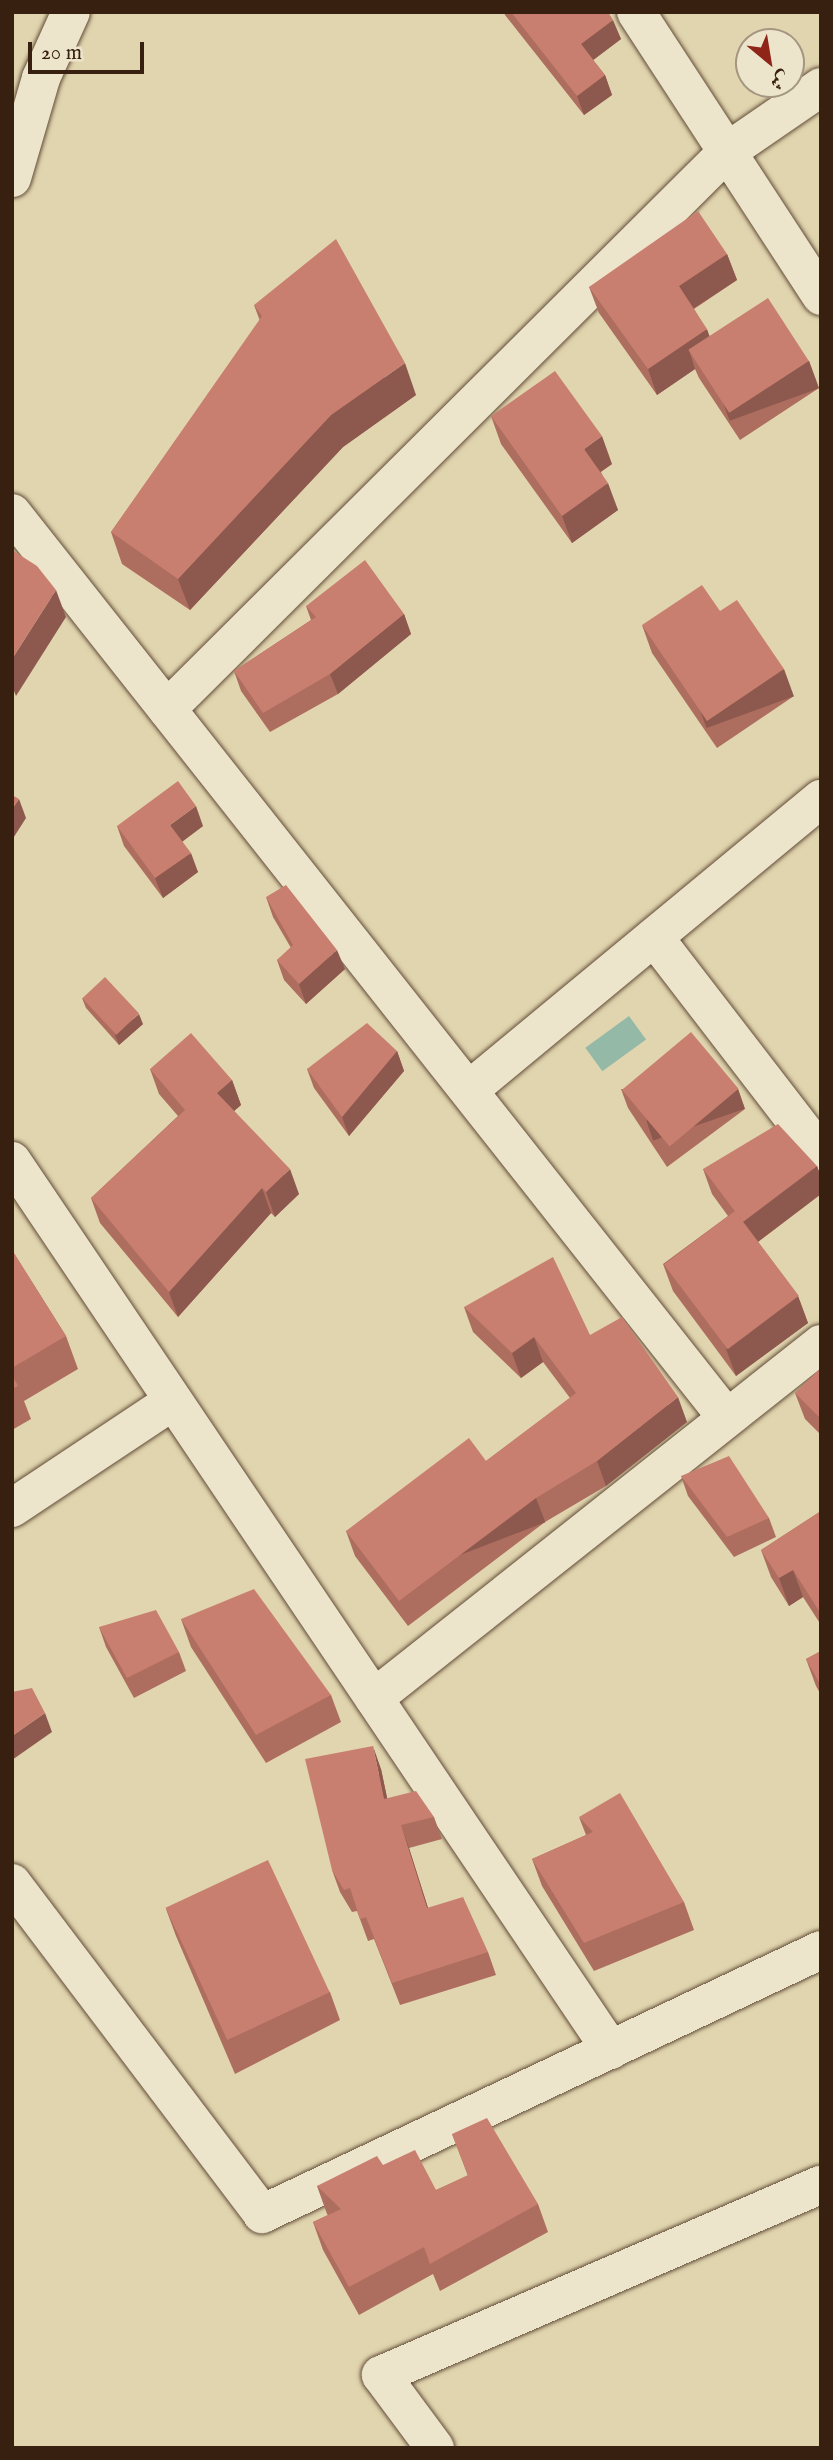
<!DOCTYPE html>
<meta charset="utf-8">
<style>
body{margin:0}
#map{position:relative;width:833px;height:2460px;overflow:hidden;background:#e1d5af;font-family:"IM FELL English",Amiri,serif}
div>[style]{position:absolute}
[style*='--x']{left:calc(var(--x)*1px);top:calc(var(--y)*1px);width:calc(var(--w)*1px);rotate:calc(var(--a)*1deg)}
.water>*{inset:0;background:#95b9a7;transform-origin:0 0}
.roads{filter:drop-shadow(0 0 2px #624d38) drop-shadow(0 0 2px #624d38)}
.minor>*{height:38px;margin:-19px;padding:0 19px;transform-origin:19px;border-radius:19px;background:#ece4cb}
.wall>*{inset:0;background:#ad6d5f}
.shaded-wall>*{inset:0;background:#8d594e;transform-origin:0 0}
.building>*{inset:0;background:#c97f6f;transform-origin:0 0}
span{translate:-50% -50%;white-space:nowrap;text-align:center;line-height:1.15;-webkit-text-stroke:7px #ece4cb;paint-order:stroke}
.frame{position:absolute;inset:0;border:14px solid #382011;pointer-events:none}
.north{position:absolute;left:735px;top:28px;width:70px;height:70px;box-sizing:border-box;background:#ece4cb;border:2px solid #a49681;border-radius:50%;rotate:150deg;font-size:19px;font-weight:700;line-height:28px;text-align:center;color:#382011}
.north::after{content:'';display:block;margin:auto;width:24px;height:32px;background:#8f2418;clip-path:polygon(50% 0,100% 100%,50% 72%,0 100%)}
.scale{position:absolute;left:28px;top:42px;width:116px;height:32px;box-sizing:border-box;border:4px solid #382011;border-top:0;padding-left:9px;font-size:21px;line-height:24px;white-space:nowrap;color:#382011;-webkit-text-stroke:5px #ece4cb;paint-order:stroke}
</style>
<div id="map">
<div class="water">
<i style="left:629px;top:1016px;width:29px;height:54px;rotate:54deg"></i>
</div>
<div class="roads">
<div class="minor">
<i style="--x:636;--y:12;--w:339;--a:56.9"></i>
<i style="--x:12;--y:178;--w:104;--a:-73.8"></i>
<i style="--x:41;--y:78;--w:72;--a:-65.6"></i>
<i style="--x:12;--y:513;--w:1153;--a:51.69"></i>
<i style="--x:167;--y:709;--w:791;--a:-44.85"></i>
<i style="--x:728;--y:151;--w:113;--a:-34.5"></i>
<i style="--x:654;--y:937;--w:274;--a:52.4"></i>
<i style="--x:469;--y:1090;--w:457;--a:-39.6"></i>
<i style="--x:12;--y:1161;--w:1072;--a:56.03"></i>
<i style="--x:12;--y:1508;--w:193;--a:-33.6"></i>
<i style="--x:374;--y:1698;--w:570;--a:-38.38"></i>
<i style="--x:12;--y:1883;--w:415;--a:52.9"></i>
<i style="--x:262;--y:2214;--w:618;--a:-25.28"></i>
<i style="--x:435;--y:2448;--w:91;--a:-126.5"></i>
<i style="--x:381;--y:2375;--w:479;--a:-23.4"></i>
</div>
</div>
<div class="wall">
<i style="clip-path:polygon(504px 12px,608px 12px,621px 39px,593px 60px,605px 75px,612px 95px,584px 115px,505px 15px)"></i>
<i style="clip-path:polygon(727px 254px,737px 280px,694px 309px,710px 337px,809px 361px,819px 388px,740px 440px,699px 378px,695px 369px,657px 395px,599px 313px,589px 287px)"></i>
<i style="clip-path:polygon(254px 305px,416px 395px,343px 447px,190px 610px,122px 564px,111px 532px,260px 321px)"></i>
<i style="clip-path:polygon(491px 416px,612px 464px,601px 472px,618px 510px,572px 543px,501px 444px)"></i>
<i style="clip-path:polygon(306px 606px,404px 614px,411px 634px,338px 694px,270px 732px,241px 691px,234px 671px,311px 620px)"></i>
<i style="clip-path:polygon(642px 625px,794px 696px,717px 748px,652px 653px)"></i>
<i style="clip-path:polygon(117px 826px,203px 826px,182px 841px,198px 872px,163px 898px,124px 846px)"></i>
<i style="clip-path:polygon(266px 897px,345px 969px,306px 1004px,284px 980px,277px 960px,291px 948px,273px 917px)"></i>
<i style="clip-path:polygon(82px 998px,143px 1024px,119px 1045px,86px 1008px)"></i>
<i style="clip-path:polygon(397px 1051px,404px 1071px,349px 1136px,314px 1088px,307px 1069px)"></i>
<i style="clip-path:polygon(150px 1069px,232px 1080px,241px 1105px,234px 1111px,299px 1194px,275px 1217px,271px 1213px,178px 1317px,100px 1223px,91px 1198px,178px 1116px,159px 1094px)"></i>
<i style="clip-path:polygon(621px 1089px,738px 1089px,745px 1109px,667px 1167px,628px 1108px)"></i>
<i style="clip-path:polygon(817px 1166px,821px 1177px,821px 1194px,758px 1242px,798px 1296px,808px 1323px,736px 1376px,673px 1291px,663px 1264px,728px 1216px,712px 1194px,703px 1169px)"></i>
<i style="clip-path:polygon(12px 1250px,66px 1336px,78px 1369px,24px 1401px,31px 1419px,12px 1430px)"></i>
<i style="clip-path:polygon(464px 1307px,590px 1335px,687px 1422px,606px 1486px,545px 1522px,408px 1626px,355px 1556px,346px 1531px,486px 1461px,570px 1398px,543px 1362px,521px 1378px,473px 1332px)"></i>
<i style="clip-path:polygon(821px 1368px,821px 1435px,805px 1419px,795px 1393px)"></i>
<i style="clip-path:polygon(681px 1476px,769px 1518px,776px 1537px,734px 1557px,688px 1496px)"></i>
<i style="clip-path:polygon(821px 1511px,821px 1625px,803px 1597px,789px 1606px,771px 1577px,761px 1550px)"></i>
<i style="clip-path:polygon(181px 1619px,331px 1695px,341px 1722px,266px 1763px,191px 1647px)"></i>
<i style="clip-path:polygon(99px 1627px,179px 1652px,186px 1671px,134px 1698px,106px 1647px)"></i>
<i style="clip-path:polygon(821px 1651px,821px 1695px,816px 1686px,806px 1659px)"></i>
<i style="clip-path:polygon(381px 1769px,387px 1798px,434px 1817px,442px 1839px,409px 1848px,428px 1908px,488px 1952px,496px 1975px,400px 2005px,374px 1939px,368px 1941px,357px 1911px,352px 1912px,340px 1892px,332px 1870px)"></i>
<i style="clip-path:polygon(579px 1817px,684px 1902px,694px 1930px,594px 1971px,542px 1886px,532px 1859px,586px 1835px)"></i>
<i style="clip-path:polygon(166px 1909px,330px 1992px,340px 2020px,235px 2074px,176px 1936px)"></i>
<i style="clip-path:polygon(452px 2134px,538px 2204px,548px 2232px,440px 2291px,433px 2274px,359px 2315px,323px 2250px,313px 2222px,328px 2215px,327px 2214px,317px 2186px,383px 2165px,436px 2190px,468px 2176px)"></i>
</div>
<div class="shaded-wall">
<i style="clip-path:polygon(613px 20px,621px 39px,588px 64px,581px 44px)"></i>
<i style="clip-path:polygon(605px 75px,612px 95px,584px 115px,577px 96px)"></i>
<i style="clip-path:polygon(727px 254px,737px 280px,688px 312px,679px 286px)"></i>
<i style="clip-path:polygon(707px 329px,716px 355px,689px 350px,695px 369px,657px 395px,648px 369px)"></i>
<i style="left:809px;top:361px;width:29px;height:95px;rotate:70deg"></i>
<i style="clip-path:polygon(405px 363px,416px 395px,343px 447px,190px 610px,178px 579px,331px 415px)"></i>
<i style="clip-path:polygon(602px 436px,612px 464px,594px 476px,584px 449px)"></i>
<i style="clip-path:polygon(608px 483px,618px 510px,572px 543px,562px 516px)"></i>
<i style="clip-path:polygon(56px 590px,66px 617px,16px 696px,12px 686px,12px 659px)"></i>
<i style="clip-path:polygon(404px 614px,411px 634px,338px 694px,330px 674px)"></i>
<i style="left:784px;top:669px;width:29px;height:93px;rotate:70deg"></i>
<i style="clip-path:polygon(19px 799px,26px 818px,12px 840px,12px 809px)"></i>
<i style="clip-path:polygon(196px 806px,203px 826px,178px 845px,170px 825px)"></i>
<i style="clip-path:polygon(191px 853px,198px 872px,163px 898px,155px 878px)"></i>
<i style="clip-path:polygon(337px 950px,345px 969px,306px 1004px,299px 984px)"></i>
<i style="clip-path:polygon(139px 1014px,143px 1024px,119px 1045px,115px 1035px)"></i>
<i style="clip-path:polygon(397px 1051px,404px 1071px,349px 1136px,342px 1117px)"></i>
<i style="clip-path:polygon(232px 1080px,241px 1105px,226px 1118px,217px 1093px)"></i>
<i style="left:738px;top:1089px;width:21px;height:97px;rotate:71deg"></i>
<i style="clip-path:polygon(817px 1166px,821px 1177px,821px 1194px,751px 1247px,742px 1222px)"></i>
<i style="clip-path:polygon(290px 1169px,299px 1194px,275px 1217px,266px 1192px)"></i>
<i style="clip-path:polygon(262px 1188px,271px 1213px,178px 1317px,169px 1292px)"></i>
<i style="clip-path:polygon(798px 1296px,808px 1323px,736px 1376px,726px 1349px)"></i>
<i style="clip-path:polygon(534px 1337px,543px 1362px,521px 1378px,512px 1353px)"></i>
<i style="clip-path:polygon(678px 1397px,687px 1422px,606px 1486px,597px 1461px)"></i>
<i style="left:536px;top:1498px;width:26px;height:171px;rotate:69deg"></i>
<i style="clip-path:polygon(793px 1570px,803px 1597px,789px 1606px,779px 1578px)"></i>
<i style="clip-path:polygon(45px 1713px,52px 1732px,12px 1760px,12px 1736px)"></i>
<i style="clip-path:polygon(373px 1746px,381px 1769px,392px 1821px,384px 1799px)"></i>
<i style="clip-path:polygon(401px 1825px,409px 1848px,435px 1930px,427px 1908px)"></i>
</div>
<div class="building">
<i style="clip-path:polygon(511px 12px,608px 12px,613px 20px,581px 44px,605px 75px,577px 96px)"></i>
<i style="clip-path:polygon(698px 211px,727px 254px,679px 286px,707px 329px,648px 369px,589px 287px)"></i>
<i style="clip-path:polygon(336px 239px,405px 363px,331px 415px,178px 579px,111px 532px,262px 316px,254px 305px)"></i>
<i style="left:768px;top:298px;width:75px;height:95px;rotate:57deg"></i>
<i style="clip-path:polygon(555px 371px,602px 436px,584px 449px,608px 483px,562px 516px,491px 416px)"></i>
<i style="clip-path:polygon(12px 550px,37px 566px,56px 590px,12px 659px)"></i>
<i style="clip-path:polygon(365px 560px,404px 614px,330px 674px,263px 713px,234px 671px,316px 617px,306px 606px)"></i>
<i style="clip-path:polygon(702px 585px,720px 611px,737px 600px,784px 669px,707px 721px,642px 625px)"></i>
<i style="clip-path:polygon(178px 781px,196px 806px,170px 825px,191px 853px,155px 878px,117px 826px)"></i>
<i style="clip-path:polygon(12px 795px,19px 799px,12px 809px)"></i>
<i style="clip-path:polygon(286px 885px,337px 950px,299px 984px,277px 960px,293px 945px,266px 897px)"></i>
<i style="left:105px;top:977px;width:50px;height:31px;rotate:47deg"></i>
<i style="clip-path:polygon(367px 1023px,397px 1051px,342px 1117px,307px 1069px)"></i>
<i style="left:691px;top:1032px;width:74px;height:90px;rotate:50deg"></i>
<i style="clip-path:polygon(191px 1033px,232px 1080px,217px 1093px,290px 1169px,266px 1192px,262px 1188px,169px 1292px,91px 1198px,185px 1110px,150px 1069px)"></i>
<i style="clip-path:polygon(778px 1124px,817px 1166px,743px 1222px,703px 1169px)"></i>
<i style="left:735px;top:1211px;width:106px;height:89px;rotate:53deg"></i>
<i style="clip-path:polygon(12px 1250px,66px 1336px,12px 1368px)"></i>
<i style="clip-path:polygon(553px 1257px,590px 1335px,622px 1317px,678px 1397px,597px 1461px,536px 1498px,399px 1601px,346px 1531px,469px 1438px,486px 1461px,576px 1393px,534px 1337px,512px 1353px,464px 1307px)"></i>
<i style="clip-path:polygon(821px 1368px,821px 1419px,795px 1393px)"></i>
<i style="clip-path:polygon(12px 1375px,18px 1386px,12px 1389px)"></i>
<i style="clip-path:polygon(729px 1456px,769px 1518px,727px 1537px,681px 1476px)"></i>
<i style="clip-path:polygon(821px 1511px,821px 1614px,793px 1570px,779px 1578px,761px 1550px)"></i>
<i style="clip-path:polygon(254px 1589px,331px 1695px,256px 1735px,181px 1619px)"></i>
<i style="clip-path:polygon(156px 1610px,179px 1652px,127px 1678px,99px 1627px)"></i>
<i style="clip-path:polygon(821px 1651px,821px 1686px,806px 1659px)"></i>
<i style="clip-path:polygon(32px 1688px,45px 1713px,12px 1736px,12px 1692px)"></i>
<i style="clip-path:polygon(373px 1746px,384px 1799px,416px 1791px,434px 1817px,401px 1825px,427px 1908px,463px 1897px,488px 1952px,392px 1983px,366px 1917px,360px 1919px,350px 1888px,344px 1890px,332px 1870px,305px 1759px)"></i>
<i style="clip-path:polygon(620px 1793px,684px 1902px,584px 1943px,532px 1859px,593px 1832px,579px 1817px)"></i>
<i style="left:268px;top:1860px;width:146px;height:113px;rotate:65deg"></i>
<i style="clip-path:polygon(487px 2118px,538px 2204px,430px 2264px,424px 2247px,349px 2287px,313px 2222px,341px 2209px,317px 2186px,377px 2156px,383px 2165px,415px 2150px,436px 2190px,468px 2175px,452px 2134px)"></i>
</div>
<div class="frame"></div>
<div class="north">ش</div>
<div class="scale">20 m</div>
</div>
